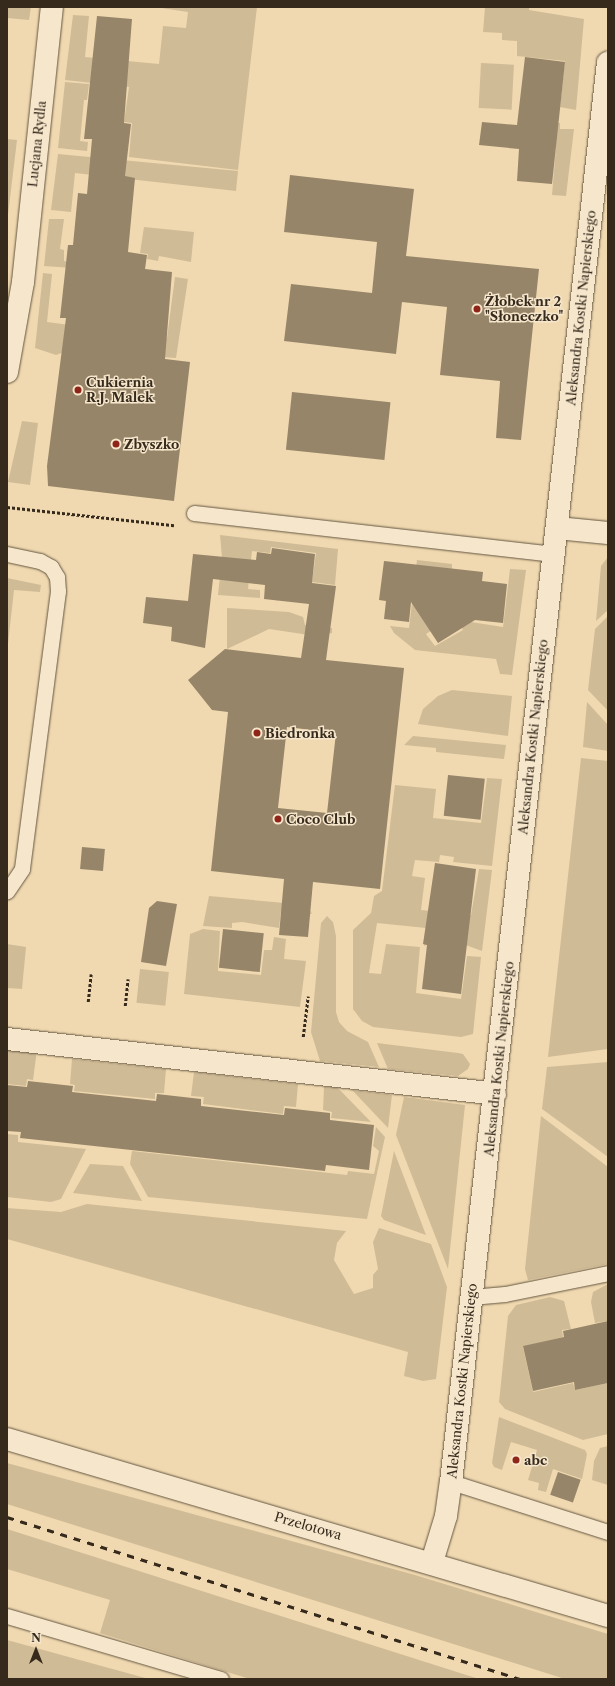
<!DOCTYPE html>
<meta charset="utf-8">
<style>
body{margin:0}
#map{position:relative;width:615px;height:1686px;overflow:hidden;background:#f0d9b0;font-family:"Libre Caslon Text",serif}
div>[style]{position:absolute}
[style*='--x']{left:calc(var(--x)*1px);top:calc(var(--y)*1px);width:calc(var(--w)*1px);rotate:calc(var(--a)*1deg)}
.green>*{inset:0;background:#d0bb97;transform-origin:0 0}
.building>*{inset:0;background:#978569;transform-origin:0 0}
.path>*{height:2.5px;margin-top:-1.25px;transform-origin:0;background:repeating-linear-gradient(90deg,#362a1c 0 3px,transparent 0 5px)}
.roads{filter:drop-shadow(0 0 1px #645641) drop-shadow(0 0 1px #645641)}
.service>*{height:15px;margin:-7.5px;padding:0 7.5px;transform-origin:7.5px;border-radius:7.5px;background:#f5e6cc}
.minor>*{height:22px;margin:-11px;padding:0 11px;transform-origin:11px;border-radius:11px;background:#f5e6cc}
.rail>*{height:3px;margin-top:-1.5px;transform-origin:0;background:repeating-linear-gradient(90deg,#362a1c 0 7px,transparent 0 14px)}
.dots>*{width:11px;height:11px;translate:-50% -50%;box-sizing:border-box;border:2px solid #f5e6cc;border-radius:50%}
span{translate:-50% -50%;white-space:nowrap;text-align:center;line-height:1.15;-webkit-text-stroke:3px #f5e6cc;paint-order:stroke}
.street-label{font-size:13px;color:#362a1c}
.poi-label{font-size:13px;color:#362a1c;font-weight:700}
.left{translate:0 -50%;text-align:left}
.frame{position:absolute;inset:0;border:8px solid #362a1c;pointer-events:none}
.north{position:absolute;left:16px;top:1630px;width:40px;height:40px;-webkit-text-stroke:3px #f5e6cc;paint-order:stroke;rotate:0deg;font-size:11px;font-weight:700;line-height:16px;text-align:center;color:#362a1c}
.north::after{content:'';display:block;margin:auto;width:14px;height:18px;background:#362a1c;clip-path:polygon(50% 0,100% 100%,50% 72%,0 100%)}
</style>
<div id="map">
<div class="green">
<i style="clip-path:polygon(7px 7px,31px 7px,29px 20px,7px 18px)"></i>
<i style="clip-path:polygon(155px 7px,257px 7px,238px 170px,129px 157px,132px 123px,124px 122px,129px 87px,65px 80px,73px 15px,89px 16px,85px 57px,159px 64px,163px 26px,186px 28px,188px 12px)"></i>
<i style="clip-path:polygon(485px 7px,529px 7px,529px 10px,584px 19px,576px 110px,560px 107px,565px 61px,517px 56px,517px 41px,502px 40px,502px 33px,483px 32px)"></i>
<i style="left:481px;top:63px;width:33px;height:45px;rotate:3deg"></i>
<i style="clip-path:polygon(65px 82px,89px 84px,87px 100px,84px 100px,80px 141px,88px 142px,87px 151px,58px 148px)"></i>
<i style="clip-path:polygon(525px 120px,560px 123px,560px 129px,574px 129px,566px 196px,552px 195px,556px 147px,506px 142px,524px 128px)"></i>
<i style="clip-path:polygon(7px 139px,17px 140px,7px 223px)"></i>
<i style="clip-path:polygon(58px 154px,238px 171px,236px 191px,75px 173px,71px 212px,51px 210px)"></i>
<i style="clip-path:polygon(49px 219px,64px 219px,60px 249px,64px 250px,64px 261px,117px 271px,44px 266px)"></i>
<i style="clip-path:polygon(144px 227px,194px 232px,191px 262px,159px 256px,158px 261px,147px 259px,148px 254px,140px 253px)"></i>
<i style="clip-path:polygon(43px 273px,52px 274px,47px 322px,167px 338px,175px 277px,188px 279px,176px 358px,67px 351px,56px 355px,35px 348px)"></i>
<i style="clip-path:polygon(22px 421px,38px 423px,30px 485px,8px 482px)"></i>
<i style="clip-path:polygon(220px 535px,338px 549px,335px 585px,312px 582px,316px 553px,271px 547px,270px 553px,252px 551px,248px 589px,260px 590px,260px 598px,218px 595px,222px 558px)"></i>
<i style="clip-path:polygon(608px 557px,608px 610px,596px 621px,601px 566px)"></i>
<i style="clip-path:polygon(417px 560px,452px 564px,451px 618px,426px 634px,435px 646px,463px 630px,458px 620px,503px 627px,510px 569px,526px 570px,512px 675px,500px 674px,496px 659px,415px 650px,394px 633px,390px 626px,409px 628px)"></i>
<i style="clip-path:polygon(7px 578px,41px 585px,40px 592px,14px 590px,7px 653px)"></i>
<i style="clip-path:polygon(227px 608px,289px 612px,303px 617px,305px 625px,332px 628px,332px 633px,316px 636px,269px 629px,227px 649px)"></i>
<i style="clip-path:polygon(608px 616px,608px 711px,588px 690px,595px 629px)"></i>
<i style="clip-path:polygon(452px 690px,512px 696px,508px 736px,418px 724px,423px 709px,438px 696px)"></i>
<i style="clip-path:polygon(587px 702px,608px 725px,608px 751px,583px 747px)"></i>
<i style="clip-path:polygon(413px 736px,506px 745px,504px 759px,436px 752px,436px 748px,404px 745px)"></i>
<i style="clip-path:polygon(581px 758px,608px 761px,608px 1049px,548px 1057px)"></i>
<i style="clip-path:polygon(487px 778px,502px 779px,492px 866px,453px 862px,454px 857px,440px 855px,439px 862px,415px 860px,412px 876px,425px 878px,421px 910px,471px 915px,479px 869px,492px 870px,482px 951px,460px 943px,435px 940px,424px 946px,426px 928px,377px 923px,369px 973px,381px 974px,386px 944px,420px 947px,416px 993px,461px 999px,467px 956px,481px 957px,473px 1034px,461px 1037px,373px 1027px,362px 1021px,353px 1009px,353px 930px,371px 913px,374px 896px,382px 891px,395px 785px,436px 789px,433px 818px,481px 823px)"></i>
<i style="clip-path:polygon(209px 896px,307px 905px,312px 914px,281px 911px,279px 928px,242px 922px,232px 923px,232px 928px,203px 926px)"></i>
<i style="clip-path:polygon(327px 916px,333px 922px,336px 936px,336px 1012px,339px 1022px,347px 1031px,368px 1042px,379px 1067px,320px 1061px,311px 1032px,321px 923px)"></i>
<i style="clip-path:polygon(203px 929px,220px 931px,218px 971px,261px 975px,264px 950px,272px 950px,274px 937px,286px 939px,284px 959px,306px 961px,300px 1007px,184px 994px,190px 934px)"></i>
<i style="clip-path:polygon(7px 944px,26px 947px,22px 989px,7px 988px)"></i>
<i style="left:140px;top:969px;width:29px;height:34px;rotate:6deg"></i>
<i style="clip-path:polygon(377px 1043px,458px 1053px,463px 1054px,470px 1064px,468px 1069px,458px 1076px,388px 1069px)"></i>
<i style="clip-path:polygon(14px 1047px,37px 1050px,33px 1080px,27px 1079px,26px 1086px,7px 1084px,7px 1050px)"></i>
<i style="clip-path:polygon(72px 1059px,166px 1069px,164px 1093px,155px 1093px,155px 1099px,74px 1091px,75px 1085px,70px 1084px)"></i>
<i style="clip-path:polygon(608px 1062px,608px 1157px,542px 1109px,547px 1067px)"></i>
<i style="clip-path:polygon(194px 1072px,298px 1084px,296px 1107px,284px 1106px,283px 1114px,203px 1104px,204px 1097px,191px 1096px)"></i>
<i style="clip-path:polygon(324px 1087px,337px 1087px,371px 1122px,331px 1118px,332px 1112px,323px 1110px)"></i>
<i style="clip-path:polygon(352px 1090px,392px 1095px,388px 1128px)"></i>
<i style="clip-path:polygon(404px 1097px,465px 1105px,448px 1269px,396px 1135px)"></i>
<i style="clip-path:polygon(541px 1116px,608px 1167px,608px 1264px,528px 1280px,525px 1269px)"></i>
<i style="clip-path:polygon(376px 1127px,385px 1137px,367px 1219px,148px 1197px,130px 1164px,132px 1151px,347px 1175px,348px 1171px,374px 1174px,379px 1151px,373px 1146px)"></i>
<i style="clip-path:polygon(7px 1134px,18px 1135px,18px 1142px,86px 1149px,61px 1199px,51px 1202px,7px 1197px)"></i>
<i style="clip-path:polygon(394px 1151px,426px 1235px,384px 1220px,381px 1216px)"></i>
<i style="clip-path:polygon(90px 1164px,123px 1166px,142px 1201px,73px 1193px)"></i>
<i style="clip-path:polygon(87px 1204px,346px 1231px,337px 1243px,334px 1260px,354px 1294px,373px 1288px,373px 1275px,378px 1269px,373px 1242px,379px 1228px,431px 1244px,447px 1287px,436px 1379px,423px 1381px,404px 1376px,408px 1352px,7px 1239px,7px 1208px,61px 1212px)"></i>
<i style="clip-path:polygon(608px 1284px,608px 1326px,607px 1321px,595px 1323px,591px 1302px,593px 1292px)"></i>
<i style="clip-path:polygon(550px 1297px,564px 1301px,571px 1329px,562px 1330px,563px 1337px,523px 1347px,533px 1392px,573px 1383px,575px 1390px,608px 1383px,608px 1434px,583px 1440px,505px 1409px,499px 1402px,508px 1316px,516px 1305px)"></i>
<i style="clip-path:polygon(499px 1417px,585px 1450px,587px 1454px,582px 1479px,553px 1469px,546px 1492px,538px 1490px,539px 1483px,528px 1480px,537px 1450px,511px 1442px,502px 1470px,494px 1467px,492px 1463px)"></i>
<i style="clip-path:polygon(608px 1446px,608px 1485px,592px 1480px,594px 1461px,600px 1448px)"></i>
<i style="clip-path:polygon(7px 1463px,415px 1575px,608px 1634px,608px 1679px,565px 1679px,7px 1504px)"></i>
<i style="clip-path:polygon(7px 1529px,479px 1679px,250px 1679px,100px 1633px,110px 1600px,7px 1569px)"></i>
<i style="clip-path:polygon(7px 1640px,149px 1679px,7px 1679px)"></i>
</div>
<div class="building">
<i style="clip-path:polygon(97px 16px,132px 19px,124px 123px,131px 124px,125px 176px,135px 178px,128px 252px,147px 255px,145px 269px,172px 272px,165px 359px,190px 362px,174px 501px,48px 486px,47px 466px,66px 318px,60px 318px,68px 245px,73px 245px,78px 193px,87px 194px,92px 139px,84px 139px)"></i>
<i style="clip-path:polygon(525px 57px,565px 62px,552px 184px,517px 181px,519px 149px,479px 145px,482px 122px,517px 125px)"></i>
<i style="clip-path:polygon(290px 175px,414px 189px,406px 256px,539px 269px,521px 440px,496px 438px,500px 381px,440px 375px,447px 307px,402px 302px,396px 354px,284px 341px,291px 284px,372px 293px,377px 242px,284px 232px)"></i>
<i style="left:292px;top:392px;width:99px;height:58px;rotate:6deg"></i>
<i style="clip-path:polygon(evenodd,272px 548px,315px 554px,312px 583px,336px 586px,326px 660px,404px 668px,380px 889px,313px 882px,308px 937px,279px 935px,284px 879px,211px 871px,228px 712px,212px 710px,188px 680px,225px 649px,301px 658px,309px 604px,264px 599px,265px 585px,213px 579px,205px 648px,171px 641px,172px 627px,143px 623px,146px 597px,188px 601px,193px 554px,256px 560px,257px 552px,271px 554px,272px 548px,287px 727px,336px 733px,327px 813px,278px 808px,287px 727px)"></i>
<i style="clip-path:polygon(384px 561px,483px 572px,482px 581px,507px 584px,503px 623px,475px 620px,438px 643px,411px 602px,409px 622px,384px 619px,386px 601px,379px 600px)"></i>
<i style="left:448px;top:775px;width:37px;height:41px;rotate:6deg"></i>
<i style="left:82px;top:847px;width:23px;height:22px;rotate:5deg"></i>
<i style="clip-path:polygon(435px 863px,476px 869px,461px 994px,422px 989px,427px 945px,423px 944px)"></i>
<i style="clip-path:polygon(157px 901px,177px 904px,166px 966px,141px 962px,149px 908px)"></i>
<i style="left:223px;top:929px;width:41px;height:39px;rotate:6deg"></i>
<i style="clip-path:polygon(28px 1081px,73px 1086px,72px 1092px,156px 1101px,157px 1094px,201px 1099px,201px 1106px,284px 1115px,285px 1108px,330px 1113px,330px 1120px,374px 1125px,369px 1170px,326px 1165px,325px 1171px,20px 1138px,21px 1132px,7px 1131px,7px 1085px,27px 1087px)"></i>
<i style="clip-path:polygon(608px 1321px,608px 1383px,575px 1390px,574px 1382px,533px 1391px,523px 1346px,564px 1337px,563px 1331px)"></i>
<i style="left:558px;top:1472px;width:24px;height:24px;rotate:19deg"></i>
</div>
<div class="path">
<i style="--x:7;--y:507;--w:168;--a:6.2"></i>
<i style="--x:88;--y:1002;--w:28;--a:-84"></i>
<i style="--x:125;--y:1006;--w:27;--a:-84"></i>
<i style="--x:303;--y:1037;--w:41;--a:-83"></i>
</div>
<div class="roads">
<div class="service">
<i style="--x:194;--y:513;--w:362;--a:6.5"></i>
<i style="--x:7;--y:554;--w:34;--a:12"></i>
<i style="--x:40;--y:561;--w:13;--a:29"></i>
<i style="--x:51;--y:567;--w:12;--a:59"></i>
<i style="--x:57;--y:577;--w:14;--a:86"></i>
<i style="--x:58;--y:591;--w:280;--a:97.4"></i>
<i style="--x:22;--y:869;--w:27;--a:124"></i>
<i style="--x:471;--y:1297;--w:34;--a:-5"></i>
<i style="--x:505;--y:1294;--w:105;--a:-11.5"></i>
<i style="--x:451;--y:1482;--w:165;--a:17.7"></i>
<i style="--x:7;--y:1616;--w:223;--a:16.4"></i>
</div>
<div class="minor">
<i style="--x:7;--y:372;--w:91;--a:-79.9"></i>
<i style="--x:23;--y:282;--w:277;--a:-84"></i>
<i style="--x:557;--y:528;--w:51;--a:5.6"></i>
<i style="--x:7;--y:1039;--w:491;--a:6.4"></i>
<i style="--x:7;--y:1439;--w:627;--a:16.41"></i>
<i style="--x:432;--y:1562;--w:48;--a:-73.1"></i>
<i style="--x:446;--y:1516;--w:34;--a:-82"></i>
<i style="--x:451;--y:1482;--w:1428;--a:-83.69"></i>
</div>
</div>
<div class="rail">
<i style="--x:7;--y:1517;--w:538;--a:17.53"></i>
</div>
<div class="dots">
<i style="left:477px;top:309px;background:#8f2418"></i>
<i style="left:78px;top:390px;background:#8f2418"></i>
<i style="left:116px;top:444px;background:#8f2418"></i>
<i style="left:257px;top:733px;background:#8f2418"></i>
<i style="left:278px;top:819px;background:#8f2418"></i>
<i style="left:516px;top:1460px;background:#8f2418"></i>
</div>
<div class="street-label">
<span style="left:37px;top:144px;rotate:-84deg">Lucjana Rydla</span>
<span style="left:581px;top:308px;rotate:-84deg">Aleksandra Kostki Napierskiego</span>
<span style="left:533px;top:737px;rotate:-84deg">Aleksandra Kostki Napierskiego</span>
<span style="left:499px;top:1059px;rotate:-84deg">Aleksandra Kostki Napierskiego</span>
<span style="left:462px;top:1381px;rotate:-84deg">Aleksandra Kostki Napierskiego</span>
<span style="left:308px;top:1526px;rotate:16deg">Przelotowa</span>
</div>
<div class="poi-label">
<span class="left" style="left:485px;top:309px">Żłobek nr 2<br>"Słoneczko"</span>
<span class="left" style="left:86px;top:390px">Cukiernia<br>R.J. Malek</span>
<span class="left" style="left:124px;top:444px">Zbyszko</span>
<span class="left" style="left:265px;top:733px">Biedronka</span>
<span class="left" style="left:286px;top:819px">Coco Club</span>
<span class="left" style="left:524px;top:1460px">abc</span>
</div>
<div class="frame"></div>
<div class="north">N</div>
</div>
